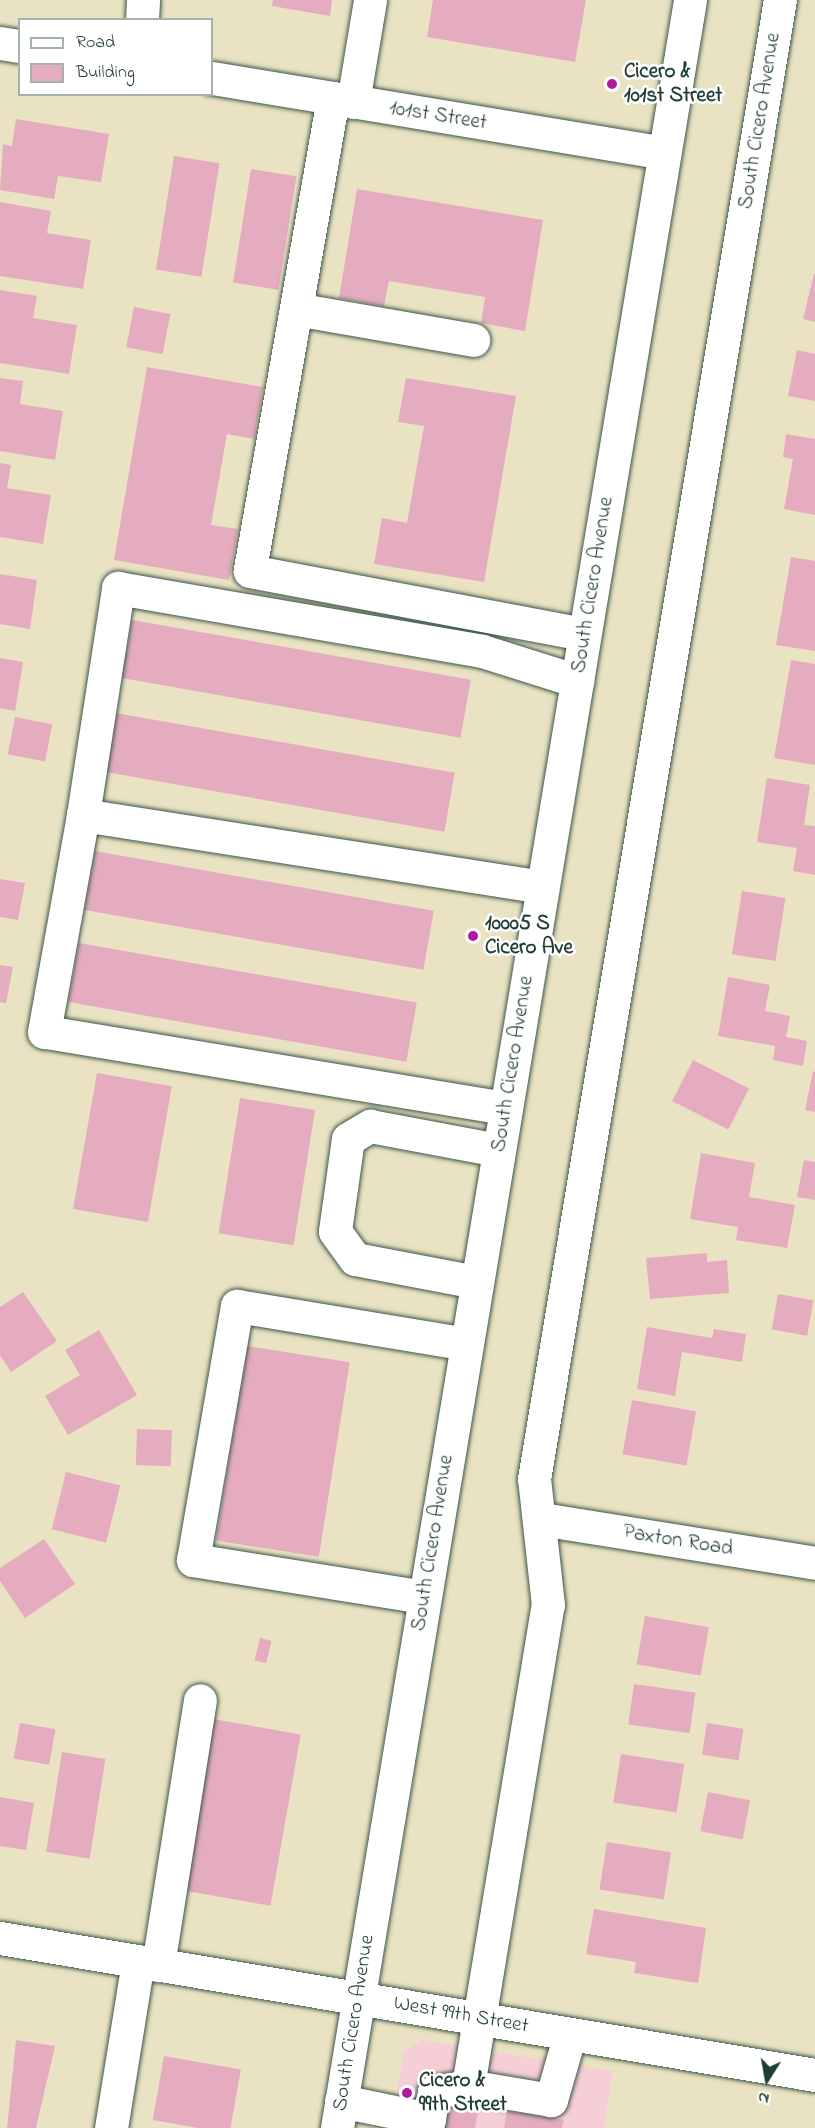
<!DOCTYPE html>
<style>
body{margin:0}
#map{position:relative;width:815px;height:2128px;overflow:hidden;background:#eae3c3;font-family:"Indie Flower",sans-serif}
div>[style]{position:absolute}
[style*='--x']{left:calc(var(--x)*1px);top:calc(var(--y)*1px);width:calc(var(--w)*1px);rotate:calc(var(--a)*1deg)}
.built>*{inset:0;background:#f6cfd6}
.building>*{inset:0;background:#e5acbf;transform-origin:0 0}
.roads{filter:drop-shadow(0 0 2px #3d5649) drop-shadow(0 0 2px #3d5649)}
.minor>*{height:33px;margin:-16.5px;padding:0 16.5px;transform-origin:16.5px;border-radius:16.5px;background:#fff}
.major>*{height:33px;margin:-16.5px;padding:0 16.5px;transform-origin:16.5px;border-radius:16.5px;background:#fff}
.dots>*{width:16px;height:16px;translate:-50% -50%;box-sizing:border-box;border:3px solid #fff;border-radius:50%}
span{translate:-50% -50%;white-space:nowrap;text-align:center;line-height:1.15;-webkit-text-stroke:5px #fff;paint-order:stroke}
.poi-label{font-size:21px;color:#1f3d34;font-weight:700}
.left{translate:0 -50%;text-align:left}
.street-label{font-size:21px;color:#1f3d34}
.legend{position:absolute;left:18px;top:18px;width:195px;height:78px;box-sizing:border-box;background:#fff;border:2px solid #a5b1ae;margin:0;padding:8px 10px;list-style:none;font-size:18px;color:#1f3d34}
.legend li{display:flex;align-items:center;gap:12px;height:30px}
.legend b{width:30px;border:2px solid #a5b1ae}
.north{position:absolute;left:737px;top:2050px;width:60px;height:60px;-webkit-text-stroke:4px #fff;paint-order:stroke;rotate:191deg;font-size:16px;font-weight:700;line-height:24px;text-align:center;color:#1f3d34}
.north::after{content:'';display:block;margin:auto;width:21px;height:27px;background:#1f3d34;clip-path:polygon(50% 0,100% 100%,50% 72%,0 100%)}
</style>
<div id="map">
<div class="built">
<i style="clip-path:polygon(422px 2040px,613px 2071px,604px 2128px,391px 2128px,404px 2051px)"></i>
</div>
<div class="building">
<i style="clip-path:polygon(273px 0,332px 0,330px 16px,272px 6px)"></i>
<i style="clip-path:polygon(433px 0,586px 0,575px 62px,427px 37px)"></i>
<i style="clip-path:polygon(16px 119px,109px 134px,101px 182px,58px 176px,54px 199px,0 190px,3px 144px,12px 146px)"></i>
<i style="left:174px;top:156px;width:46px;height:115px;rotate:9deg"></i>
<i style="left:251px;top:169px;width:46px;height:115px;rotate:9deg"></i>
<i style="clip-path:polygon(357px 189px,543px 220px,525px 331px,481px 323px,485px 297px,389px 281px,384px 306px,339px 298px)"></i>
<i style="clip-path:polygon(0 202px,51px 211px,47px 233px,91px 240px,83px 289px,0 276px)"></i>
<i style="clip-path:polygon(814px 274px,815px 274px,815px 322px,803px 319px)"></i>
<i style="clip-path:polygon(0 290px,37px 296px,33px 318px,77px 325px,69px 374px,0 363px)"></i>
<i style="left:134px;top:307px;width:37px;height:41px;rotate:11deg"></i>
<i style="clip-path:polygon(797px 350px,815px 354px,815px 401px,788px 396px)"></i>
<i style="clip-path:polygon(147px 367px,263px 387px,254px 439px,227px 434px,211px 525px,238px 529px,229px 580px,114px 560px)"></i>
<i style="clip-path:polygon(0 378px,23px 381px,20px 404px,63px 411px,55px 460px,0 451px)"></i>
<i style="clip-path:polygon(406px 378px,516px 396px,484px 582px,374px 564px,382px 518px,407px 523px,424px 426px,398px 422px)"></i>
<i style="clip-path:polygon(786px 434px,815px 439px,815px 515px,784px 509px,793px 459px,783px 457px)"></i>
<i style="clip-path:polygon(0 463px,11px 465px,7px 488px,51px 495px,43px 544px,0 537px)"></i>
<i style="clip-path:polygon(791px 557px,815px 561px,815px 651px,776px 645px)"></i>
<i style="clip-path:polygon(0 574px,37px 580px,30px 629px,0 624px)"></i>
<i style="left:132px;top:620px;width:344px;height:59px;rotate:10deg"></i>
<i style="clip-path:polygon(0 658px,23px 662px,15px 711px,0 708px)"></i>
<i style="clip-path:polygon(791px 660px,815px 664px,815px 765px,774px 758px)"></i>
<i style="left:116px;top:713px;width:344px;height:60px;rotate:10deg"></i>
<i style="left:15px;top:717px;width:38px;height:38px;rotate:11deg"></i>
<i style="clip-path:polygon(767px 778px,810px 785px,804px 825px,815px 826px,815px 875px,793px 871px,797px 848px,757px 842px)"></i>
<i style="left:95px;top:851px;width:344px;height:60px;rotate:10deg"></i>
<i style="clip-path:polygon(0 879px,25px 883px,18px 920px,0 917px)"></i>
<i style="left:742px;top:891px;width:44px;height:64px;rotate:9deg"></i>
<i style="left:79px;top:943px;width:343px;height:60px;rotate:10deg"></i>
<i style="clip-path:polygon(0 965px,13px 967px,6px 1003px,0 1002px)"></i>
<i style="clip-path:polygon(728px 977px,770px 985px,765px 1011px,790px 1016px,786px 1037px,807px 1041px,803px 1066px,773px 1060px,775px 1046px,718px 1036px)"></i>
<i style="left:693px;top:1060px;width:63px;height:46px;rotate:27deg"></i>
<i style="clip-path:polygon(813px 1071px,815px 1072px,815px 1112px,805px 1110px)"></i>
<i style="left:97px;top:1073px;width:76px;height:138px;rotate:10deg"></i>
<i style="left:240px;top:1098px;width:76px;height:137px;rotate:9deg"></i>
<i style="clip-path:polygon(701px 1153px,755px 1163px,749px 1197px,795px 1205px,787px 1248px,736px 1240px,738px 1227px,690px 1219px)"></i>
<i style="clip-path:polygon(804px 1160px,815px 1162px,815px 1200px,797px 1197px)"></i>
<i style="clip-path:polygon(707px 1253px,707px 1262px,727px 1260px,729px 1293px,650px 1299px,646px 1258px)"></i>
<i style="clip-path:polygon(23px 1292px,57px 1341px,11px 1372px,0 1355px,0 1307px)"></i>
<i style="left:778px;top:1294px;width:36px;height:36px;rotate:10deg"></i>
<i style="clip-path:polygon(647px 1327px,712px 1338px,714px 1329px,746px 1334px,742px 1362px,682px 1352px,675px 1396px,637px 1389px)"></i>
<i style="clip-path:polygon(99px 1330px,137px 1395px,68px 1435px,45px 1396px,80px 1375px,65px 1350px)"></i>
<i style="left:247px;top:1346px;width:104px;height:197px;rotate:9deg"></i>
<i style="left:632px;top:1400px;width:65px;height:55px;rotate:10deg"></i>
<i style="left:137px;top:1429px;width:35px;height:36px;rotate:2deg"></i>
<i style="left:66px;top:1472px;width:56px;height:59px;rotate:14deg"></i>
<i style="clip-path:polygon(44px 1539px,75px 1584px,25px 1618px,0 1581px,0 1568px)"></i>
<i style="left:645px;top:1616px;width:65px;height:49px;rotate:10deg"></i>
<i style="left:260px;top:1638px;width:12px;height:23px;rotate:14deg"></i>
<i style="left:634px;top:1684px;width:62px;height:41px;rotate:8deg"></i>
<i style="left:213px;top:1719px;width:89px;height:174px;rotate:10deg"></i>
<i style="left:20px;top:1723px;width:36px;height:36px;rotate:10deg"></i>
<i style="left:707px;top:1723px;width:37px;height:32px;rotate:9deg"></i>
<i style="left:62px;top:1752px;width:44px;height:101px;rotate:9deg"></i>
<i style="left:621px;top:1754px;width:64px;height:49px;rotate:9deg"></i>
<i style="left:708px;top:1792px;width:43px;height:40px;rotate:11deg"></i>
<i style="clip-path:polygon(0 1797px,34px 1803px,26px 1850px,0 1846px)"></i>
<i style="left:607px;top:1842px;width:65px;height:48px;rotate:9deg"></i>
<i style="clip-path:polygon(594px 1909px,706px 1928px,698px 1983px,634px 1973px,636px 1962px,586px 1954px)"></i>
<i style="clip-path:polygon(16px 2040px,55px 2046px,36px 2128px,7px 2128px)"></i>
<i style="left:164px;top:2056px;width:78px;height:65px;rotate:10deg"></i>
<i style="clip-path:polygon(439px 2099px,479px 2106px,475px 2128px,435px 2128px)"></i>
<i style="clip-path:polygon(507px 2111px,564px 2120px,562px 2128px,504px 2128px)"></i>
</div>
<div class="roads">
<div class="minor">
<i style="--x:142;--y:20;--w:20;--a:-87"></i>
<i style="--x:0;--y:43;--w:20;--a:9"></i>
<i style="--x:212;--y:78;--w:458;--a:9.4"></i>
<i style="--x:333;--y:98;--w:480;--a:100"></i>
<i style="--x:250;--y:571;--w:340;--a:10.7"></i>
<i style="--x:353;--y:102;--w:103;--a:-80.5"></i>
<i style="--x:296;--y:309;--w:180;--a:9.9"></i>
<i style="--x:83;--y:815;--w:230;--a:-81.2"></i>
<i style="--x:118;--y:588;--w:369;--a:9.8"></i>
<i style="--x:482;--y:651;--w:100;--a:17.5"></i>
<i style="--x:505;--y:1108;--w:467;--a:-170.6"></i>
<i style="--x:44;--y:1032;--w:220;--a:-79.8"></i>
<i style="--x:83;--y:815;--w:465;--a:8.9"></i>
<i style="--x:476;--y:1282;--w:123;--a:-169.2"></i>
<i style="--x:355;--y:1259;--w:34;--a:-126"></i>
<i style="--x:335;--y:1231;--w:93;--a:-82"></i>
<i style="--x:348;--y:1139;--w:26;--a:-31"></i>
<i style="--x:370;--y:1126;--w:130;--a:10.6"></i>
<i style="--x:541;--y:1519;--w:278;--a:9.1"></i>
<i style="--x:424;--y:1597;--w:234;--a:-170.9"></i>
<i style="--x:193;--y:1560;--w:258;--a:-80.2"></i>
<i style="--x:237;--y:1306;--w:232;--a:9.4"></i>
<i style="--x:0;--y:1938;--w:826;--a:9.54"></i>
<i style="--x:158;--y:1965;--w:268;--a:-81"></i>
<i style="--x:570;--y:2034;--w:69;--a:106.1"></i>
<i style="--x:551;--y:2100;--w:84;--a:-170.4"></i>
<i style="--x:468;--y:2086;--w:488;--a:-80.6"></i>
<i style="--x:548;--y:1605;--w:127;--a:-96.3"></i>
<i style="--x:534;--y:1479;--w:1499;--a:-80.56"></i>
<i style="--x:341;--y:2101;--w:90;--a:11.6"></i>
<i style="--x:111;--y:2128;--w:169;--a:-80.8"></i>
<i style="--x:427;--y:2128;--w:37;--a:-79"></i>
<i style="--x:434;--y:2092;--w:35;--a:-10"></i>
</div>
<div class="major">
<i style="--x:337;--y:2128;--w:2157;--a:-80.58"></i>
</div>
</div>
<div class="dots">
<i style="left:612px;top:84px;background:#b5179e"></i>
<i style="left:473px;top:936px;background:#b5179e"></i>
<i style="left:407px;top:2093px;background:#b5179e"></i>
</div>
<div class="poi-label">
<span class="left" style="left:624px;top:84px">Cicero &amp;<br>101st Street</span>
<span class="left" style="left:485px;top:936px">10005 S<br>Cicero Ave</span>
<span class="left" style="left:419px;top:2093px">Cicero &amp;<br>99th Street</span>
</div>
<div class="street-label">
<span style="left:438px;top:116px;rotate:9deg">101st Street</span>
<span style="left:760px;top:121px;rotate:-81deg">South Cicero Avenue</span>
<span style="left:593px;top:585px;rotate:-81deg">South Cicero Avenue</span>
<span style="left:513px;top:1064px;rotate:-81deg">South Cicero Avenue</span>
<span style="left:678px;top:1541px;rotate:9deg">Paxton Road</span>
<span style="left:433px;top:1543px;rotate:-81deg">South Cicero Avenue</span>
<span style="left:461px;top:2015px;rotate:10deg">West 99th Street</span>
<span style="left:354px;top:2023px;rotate:-81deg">South Cicero Avenue</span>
</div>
<ul class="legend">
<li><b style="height:8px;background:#fff"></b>Road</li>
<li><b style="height:16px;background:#e5acbf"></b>Building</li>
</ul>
<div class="north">N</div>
</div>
